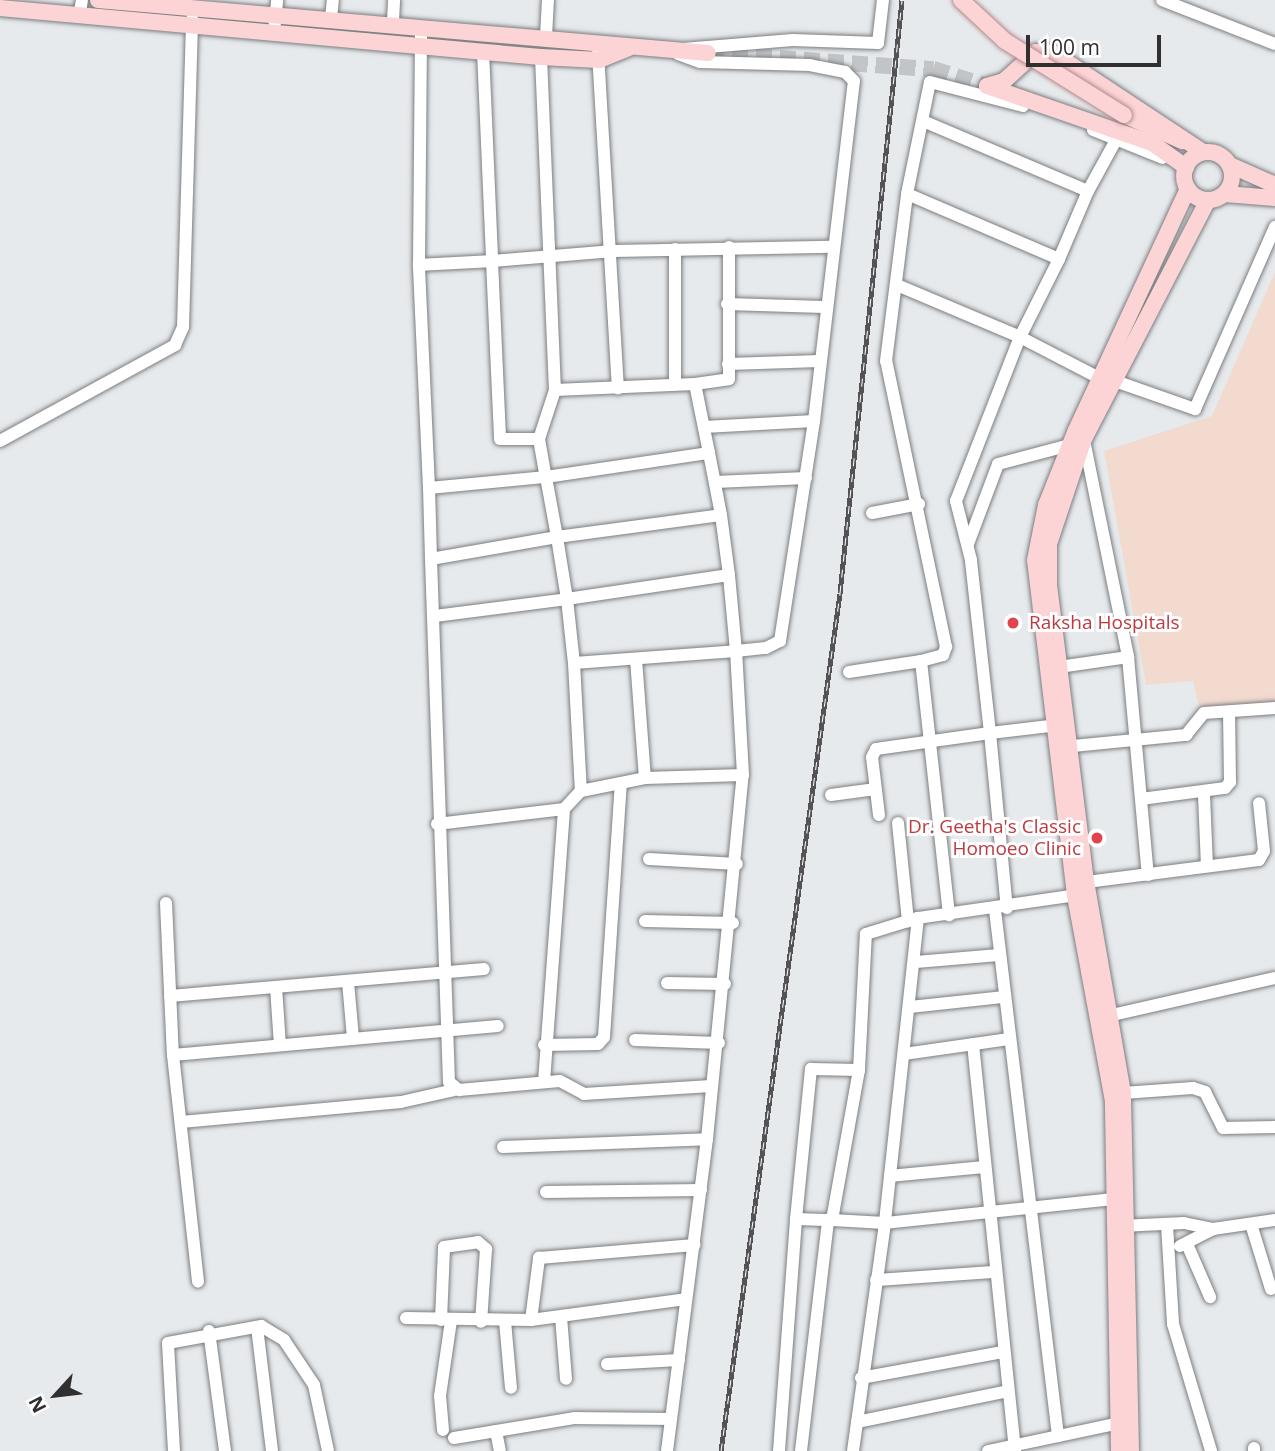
<!DOCTYPE html>
<style>
body{margin:0}
#map{position:relative;width:1275px;height:1451px;overflow:hidden;background:#e7eaec;font-family:"Open Sans",sans-serif}
div>[style]{position:absolute}
[style*='--x']{left:calc(var(--x)*1px);top:calc(var(--y)*1px);width:calc(var(--w)*1px);rotate:calc(var(--a)*1deg)}
.education>*{inset:0;background:#f2dacf}
.major-tunnel>*{height:16px;margin-top:-8px;transform-origin:0;background:repeating-linear-gradient(90deg,#c2c5c7 0 16px,transparent 0 24px)}
.roads{filter:drop-shadow(0 0 2px #7c7e80) drop-shadow(0 0 2px #7c7e80)}
.minor>*{height:12px;margin:-6px;padding:0 6px;transform-origin:6px;border-radius:6px;background:#fff}
.major>*{height:16px;margin:-8px;padding:0 8px;transform-origin:8px;border-radius:8px;background:#fcd4d6}
.major>.ring{margin:-8px;padding:0;box-sizing:content-box;background:none;border:16px solid #fcd4d6;border-radius:50%}
.rail>*{height:5px;margin-top:-2.5px;transform-origin:0;background:repeating-linear-gradient(90deg,#fff 0 8px,#535355 0 16px);box-sizing:border-box;border-block:2px solid #535355}
.bridges{filter:drop-shadow(0 0 2px #b3888b) drop-shadow(0 0 2px #b3888b)}
.major-bridge>*{height:16px;margin:-8px;padding:0 8px;transform-origin:8px;border-radius:8px;background:#fcd4d6}
.dots>*{width:19px;height:19px;translate:-50% -50%;box-sizing:border-box;border:4px solid #fff;border-radius:50%}
span{translate:-50% -50%;white-space:nowrap;text-align:center;line-height:1.15;-webkit-text-stroke:6px #fff;paint-order:stroke}
.health-label{font-size:19px;color:#be3a42}
.left{translate:0 -50%;text-align:left}
.right{translate:-100% -50%;text-align:right}
.north{position:absolute;left:21px;top:1360px;width:70px;height:70px;-webkit-text-stroke:5px #fff;paint-order:stroke;rotate:243deg;font-size:19px;font-weight:700;line-height:28px;text-align:center;color:#303031}
.north::after{content:'';display:block;margin:auto;width:24px;height:32px;background:#303031;clip-path:polygon(50% 0,100% 100%,50% 72%,0 100%)}
.scale{position:absolute;left:1026px;top:35px;width:135px;height:32px;box-sizing:border-box;border:4px solid #303031;border-top:0;padding-left:9px;font-size:21px;line-height:24px;white-space:nowrap;color:#303031;-webkit-text-stroke:5px #fff;paint-order:stroke}
</style>
<div id="map">
<div class="education">
<i style="clip-path:polygon(1275px 272px,1275px 708px,1200px 712px,1193px 681px,1146px 685px,1104px 451px,1212px 416px)"></i>
</div>
<div class="major-tunnel">
<i style="--x:708;--y:53;--w:226;--a:4.1"></i>
<i style="--x:933;--y:69;--w:57;--a:17.5"></i>
</div>
<div class="roads">
<div class="minor">
<i style="--x:1162;--y:0;--w:121;--a:21.3"></i>
<i style="--x:79;--y:17;--w:17;--a:-80"></i>
<i style="--x:331;--y:18;--w:18;--a:-84"></i>
<i style="--x:393;--y:21;--w:21;--a:-87"></i>
<i style="--x:274;--y:31;--w:31;--a:-84"></i>
<i style="--x:546;--y:37;--w:37;--a:-87"></i>
<i style="--x:683;--y:49;--w:110;--a:-4.7"></i>
<i style="--x:793;--y:40;--w:85;--a:2"></i>
<i style="--x:878;--y:43;--w:43;--a:-83.4"></i>
<i style="--x:483;--y:51;--w:210;--a:87.5"></i>
<i style="--x:492;--y:261;--w:122;--a:-4.7"></i>
<i style="--x:614;--y:251;--w:217;--a:-1.1"></i>
<i style="--x:598;--y:53;--w:336;--a:86.6"></i>
<i style="--x:541;--y:57;--w:333;--a:87.6"></i>
<i style="--x:923;--y:121;--w:179;--a:23"></i>
<i style="--x:1088;--y:191;--w:74;--a:113.1"></i>
<i style="--x:1093;--y:130;--w:75;--a:21.8"></i>
<i style="--x:1088;--y:191;--w:58;--a:-61.2"></i>
<i style="--x:419;--y:265;--w:238;--a:-89.5"></i>
<i style="--x:897;--y:285;--w:134;--a:22.9"></i>
<i style="--x:1020;--y:337;--w:87;--a:-63.4"></i>
<i style="--x:1059;--y:259;--w:165;--a:-156.8"></i>
<i style="--x:727;--y:304;--w:97;--a:1.8"></i>
<i style="--x:728;--y:364;--w:92;--a:-1.9"></i>
<i style="--x:1115;--y:381;--w:85;--a:19.3"></i>
<i style="--x:1195;--y:409;--w:199;--a:-66.3"></i>
<i style="--x:675;--y:383;--w:134;--a:-90"></i>
<i style="--x:695;--y:384;--w:34;--a:-8"></i>
<i style="--x:729;--y:379;--w:132;--a:-90"></i>
<i style="--x:704;--y:427;--w:110;--a:-3.1"></i>
<i style="--x:539;--y:439;--w:39;--a:80"></i>
<i style="--x:546;--y:477;--w:165;--a:-8.4"></i>
<i style="--x:709;--y:453;--w:63;--a:79"></i>
<i style="--x:1084;--y:440;--w:221;--a:78.5"></i>
<i style="--x:1128;--y:657;--w:219;--a:84.8"></i>
<i style="--x:0;--y:441;--w:200;--a:-28.7"></i>
<i style="--x:175;--y:345;--w:20;--a:-66"></i>
<i style="--x:183;--y:327;--w:308;--a:-88.3"></i>
<i style="--x:546;--y:477;--w:61;--a:79.6"></i>
<i style="--x:557;--y:537;--w:128;--a:170.1"></i>
<i style="--x:431;--y:559;--w:71;--a:-91.6"></i>
<i style="--x:429;--y:488;--w:118;--a:-5.4"></i>
<i style="--x:715;--y:482;--w:91;--a:-2.5"></i>
<i style="--x:429;--y:488;--w:223;--a:-92.6"></i>
<i style="--x:419;--y:265;--w:73;--a:-3.1"></i>
<i style="--x:492;--y:261;--w:178;--a:87.4"></i>
<i style="--x:500;--y:439;--w:39;--a:0"></i>
<i style="--x:539;--y:439;--w:52;--a:-71.9"></i>
<i style="--x:555;--y:390;--w:140;--a:-2.5"></i>
<i style="--x:695;--y:384;--w:70;--a:78.5"></i>
<i style="--x:872;--y:513;--w:48;--a:-10.8"></i>
<i style="--x:968;--y:544;--w:85;--a:-69.4"></i>
<i style="--x:998;--y:464;--w:74;--a:-14.8"></i>
<i style="--x:431;--y:559;--w:523;--a:88.03"></i>
<i style="--x:449;--y:1082;--w:13;--a:39"></i>
<i style="--x:459;--y:1090;--w:101;--a:-5.1"></i>
<i style="--x:560;--y:1081;--w:27;--a:28"></i>
<i style="--x:584;--y:1094;--w:127;--a:-3.6"></i>
<i style="--x:435;--y:616;--w:133;--a:-7.3"></i>
<i style="--x:567;--y:599;--w:63;--a:-99.2"></i>
<i style="--x:557;--y:537;--w:165;--a:-7.6"></i>
<i style="--x:721;--y:515;--w:61;--a:82.4"></i>
<i style="--x:636;--y:659;--w:119;--a:85.7"></i>
<i style="--x:921;--y:661;--w:23;--a:-15"></i>
<i style="--x:943;--y:655;--w:9;--a:-69"></i>
<i style="--x:946;--y:647;--w:292;--a:-101.8"></i>
<i style="--x:886;--y:361;--w:168;--a:-82.8"></i>
<i style="--x:907;--y:194;--w:114;--a:-78.4"></i>
<i style="--x:930;--y:82;--w:96;--a:14.5"></i>
<i style="--x:574;--y:663;--w:128;--a:86.9"></i>
<i style="--x:1052;--y:668;--w:77;--a:-8.2"></i>
<i style="--x:849;--y:672;--w:73;--a:-8.7"></i>
<i style="--x:921;--y:661;--w:256;--a:83.7"></i>
<i style="--x:1058;--y:725;--w:68;--a:173.3"></i>
<i style="--x:990;--y:733;--w:174;--a:-96.3"></i>
<i style="--x:971;--y:560;--w:61;--a:-104.3"></i>
<i style="--x:956;--y:501;--w:176;--a:-68.7"></i>
<i style="--x:1020;--y:337;--w:91;--a:27.4"></i>
<i style="--x:1073;--y:746;--w:114;--a:-5.6"></i>
<i style="--x:1186;--y:735;--w:28;--a:-51"></i>
<i style="--x:1204;--y:713;--w:71;--a:-4"></i>
<i style="--x:831;--y:795;--w:45;--a:-7.6"></i>
<i style="--x:1204;--y:795;--w:71;--a:87.6"></i>
<i style="--x:1141;--y:799;--w:85;--a:-7.5"></i>
<i style="--x:1225;--y:788;--w:8;--a:-50"></i>
<i style="--x:1230;--y:782;--w:69;--a:-90.8"></i>
<i style="--x:879;--y:815;--w:58;--a:-96.9"></i>
<i style="--x:872;--y:757;--w:9;--a:-63"></i>
<i style="--x:876;--y:749;--w:115;--a:-8"></i>
<i style="--x:990;--y:733;--w:176;--a:84.5"></i>
<i style="--x:898;--y:823;--w:99;--a:84.2"></i>
<i style="--x:437;--y:824;--w:128;--a:-6.7"></i>
<i style="--x:564;--y:809;--w:25;--a:-47"></i>
<i style="--x:581;--y:791;--w:65;--a:-11.5"></i>
<i style="--x:645;--y:778;--w:98;--a:-1.8"></i>
<i style="--x:649;--y:859;--w:88;--a:3.3"></i>
<i style="--x:1079;--y:883;--w:181;--a:-7.3"></i>
<i style="--x:1259;--y:860;--w:10;--a:-61"></i>
<i style="--x:1264;--y:851;--w:48;--a:-95.9"></i>
<i style="--x:1084;--y:894;--w:168;--a:171.8"></i>
<i style="--x:918;--y:918;--w:307;--a:96.2"></i>
<i style="--x:885;--y:1223;--w:231;--a:-6"></i>
<i style="--x:166;--y:903;--w:152;--a:87.4"></i>
<i style="--x:173;--y:1055;--w:228;--a:83.7"></i>
<i style="--x:995;--y:910;--w:530;--a:83.17"></i>
<i style="--x:645;--y:921;--w:88;--a:1.3"></i>
<i style="--x:916;--y:962;--w:83;--a:-4.8"></i>
<i style="--x:348;--y:982;--w:56;--a:84.9"></i>
<i style="--x:667;--y:983;--w:58;--a:1"></i>
<i style="--x:276;--y:987;--w:58;--a:86.1"></i>
<i style="--x:170;--y:996;--w:315;--a:-4.9"></i>
<i style="--x:910;--y:1007;--w:95;--a:-6.1"></i>
<i style="--x:1112;--y:1015;--w:167;--a:-12.8"></i>
<i style="--x:635;--y:1040;--w:84;--a:2"></i>
<i style="--x:973;--y:1044;--w:409;--a:84.1"></i>
<i style="--x:544;--y:1045;--w:54;--a:-1.1"></i>
<i style="--x:598;--y:1044;--w:9;--a:-49"></i>
<i style="--x:604;--y:1037;--w:254;--a:-86.2"></i>
<i style="--x:904;--y:1054;--w:106;--a:-8.1"></i>
<i style="--x:173;--y:1055;--w:326;--a:-5.1"></i>
<i style="--x:544;--y:1082;--w:274;--a:-85.8"></i>
<i style="--x:1123;--y:1093;--w:70;--a:-4.1"></i>
<i style="--x:1193;--y:1088;--w:13;--a:18"></i>
<i style="--x:1205;--y:1092;--w:40;--a:63.4"></i>
<i style="--x:1223;--y:1128;--w:52;--a:-1.1"></i>
<i style="--x:181;--y:1122;--w:221;--a:-5.2"></i>
<i style="--x:401;--y:1102;--w:54;--a:-12.8"></i>
<i style="--x:503;--y:1147;--w:204;--a:-2.2"></i>
<i style="--x:707;--y:1139;--w:366;--a:-84.4"></i>
<i style="--x:743;--y:775;--w:124;--a:-93.2"></i>
<i style="--x:736;--y:651;--w:76;--a:-95.3"></i>
<i style="--x:729;--y:575;--w:164;--a:171.6"></i>
<i style="--x:567;--y:599;--w:64;--a:83.8"></i>
<i style="--x:574;--y:663;--w:162;--a:-4.2"></i>
<i style="--x:736;--y:651;--w:30;--a:-6"></i>
<i style="--x:766;--y:648;--w:16;--a:-27"></i>
<i style="--x:780;--y:641;--w:223;--a:-81.2"></i>
<i style="--x:814;--y:421;--w:342;--a:-83.3"></i>
<i style="--x:854;--y:81;--w:13;--a:-135"></i>
<i style="--x:845;--y:72;--w:36;--a:-169"></i>
<i style="--x:810;--y:65;--w:110;--a:-178.4"></i>
<i style="--x:700;--y:62;--w:23;--a:-160"></i>
<i style="--x:890;--y:1176;--w:94;--a:-5.5"></i>
<i style="--x:546;--y:1192;--w:155;--a:-0.7"></i>
<i style="--x:796;--y:1219;--w:151;--a:-84.3"></i>
<i style="--x:811;--y:1069;--w:48;--a:1.2"></i>
<i style="--x:1251;--y:1224;--w:68;--a:72.9"></i>
<i style="--x:1167;--y:1225;--w:99;--a:86.5"></i>
<i style="--x:1173;--y:1324;--w:133;--a:73.3"></i>
<i style="--x:1120;--y:1226;--w:64;--a:-2.7"></i>
<i style="--x:1184;--y:1223;--w:30;--a:12"></i>
<i style="--x:1213;--y:1229;--w:63;--a:-8.3"></i>
<i style="--x:1187;--y:1244;--w:58;--a:66.5"></i>
<i style="--x:1180;--y:1246;--w:37;--a:-27"></i>
<i style="--x:876;--y:1280;--w:118;--a:-3.9"></i>
<i style="--x:561;--y:1317;--w:62;--a:85.4"></i>
<i style="--x:406;--y:1318;--w:125;--a:0.9"></i>
<i style="--x:531;--y:1320;--w:156;--a:-7.7"></i>
<i style="--x:441;--y:1320;--w:73;--a:-87.6"></i>
<i style="--x:444;--y:1247;--w:34;--a:-8"></i>
<i style="--x:478;--y:1242;--w:11;--a:41"></i>
<i style="--x:486;--y:1249;--w:73;--a:93.9"></i>
<i style="--x:531;--y:1320;--w:63;--a:-82.6"></i>
<i style="--x:539;--y:1258;--w:156;--a:-4.8"></i>
<i style="--x:505;--y:1321;--w:67;--a:84.9"></i>
<i style="--x:257;--y:1327;--w:125;--a:83.1"></i>
<i style="--x:209;--y:1331;--w:121;--a:82.4"></i>
<i style="--x:607;--y:1364;--w:72;--a:-3.2"></i>
<i style="--x:861;--y:1378;--w:144;--a:-10.4"></i>
<i style="--x:857;--y:1422;--w:154;--a:-11.6"></i>
<i style="--x:443;--y:1430;--w:34;--a:-95"></i>
<i style="--x:440;--y:1396;--w:76;--a:-81.7"></i>
<i style="--x:496;--y:1431;--w:20;--a:79"></i>
<i style="--x:454;--y:1438;--w:123;--a:-9.4"></i>
<i style="--x:575;--y:1418;--w:95;--a:0.6"></i>
<i style="--x:1254;--y:1448;--w:3;--a:90"></i>
<i style="--x:174;--y:1451;--w:108;--a:-93.2"></i>
<i style="--x:168;--y:1343;--w:95;--a:-10.4"></i>
<i style="--x:261;--y:1326;--w:27;--a:31"></i>
<i style="--x:284;--y:1340;--w:54;--a:56.3"></i>
<i style="--x:314;--y:1385;--w:67;--a:78"></i>
<i style="--x:667;--y:1451;--w:315;--a:-82.7"></i>
<i style="--x:779;--y:1451;--w:233;--a:-85.8"></i>
<i style="--x:796;--y:1219;--w:36;--a:2"></i>
<i style="--x:801;--y:1451;--w:233;--a:-83.3"></i>
<i style="--x:853;--y:1451;--w:230;--a:-82"></i>
<i style="--x:885;--y:1223;--w:53;--a:-176.8"></i>
<i style="--x:832;--y:1220;--w:152;--a:-79.8"></i>
<i style="--x:859;--y:1070;--w:136;--a:-87.1"></i>
<i style="--x:866;--y:934;--w:54;--a:-17.1"></i>
<i style="--x:988;--y:1451;--w:140;--a:-12"></i>
</div>
<div class="major">
<i style="--x:98;--y:0;--w:612;--a:4.97"></i>
<i style="--x:0;--y:8;--w:543;--a:5.18"></i>
<i style="--x:541;--y:57;--w:58;--a:3"></i>
<i style="--x:599;--y:60;--w:32;--a:-22"></i>
<i style="--x:987;--y:86;--w:18;--a:-16"></i>
<i style="--x:1004;--y:81;--w:43;--a:-42.2"></i>
<i style="--x:1036;--y:52;--w:17;--a:3"></i>
<i style="--x:1053;--y:53;--w:180;--a:33.4"></i>
<i style="--x:987;--y:86;--w:175;--a:19.1"></i>
<i style="--x:1152;--y:143;--w:42;--a:35.2"></i>
<i style="--x:1124;--y:115;--w:64;--a:24.1"></i>
<i class="ring" style="left:1184px;top:152px;width:32px;height:32px"></i>
<i style="--x:1230;--y:165;--w:49;--a:24"></i>
<i style="--x:1225;--y:194;--w:50;--a:4.6"></i>
<i style="--x:1119;--y:1451;--w:350;--a:-91"></i>
<i style="--x:1113;--y:1101;--w:209;--a:-100.5"></i>
<i style="--x:1075;--y:895;--w:337;--a:-96.8"></i>
<i style="--x:1035;--y:560;--w:56;--a:-78.7"></i>
<i style="--x:1046;--y:505;--w:81;--a:-68.2"></i>
<i style="--x:1076;--y:430;--w:266;--a:-65.1"></i>
<i style="--x:1131;--y:1451;--w:358;--a:-91.3"></i>
<i style="--x:1123;--y:1093;--w:214;--a:-99.9"></i>
<i style="--x:1086;--y:882;--w:298;--a:-97.1"></i>
<i style="--x:1049;--y:586;--w:42;--a:-90"></i>
<i style="--x:1049;--y:544;--w:111;--a:-71.6"></i>
<i style="--x:1084;--y:439;--w:269;--a:-62.6"></i>
</div>
</div>
<div class="rail">
<i style="--x:721;--y:1451;--w:866;--a:-82.1"></i>
<i style="--x:840;--y:593;--w:596;--a:-84.03"></i>
</div>
<div class="bridges">
<div class="major-bridge">
<i style="--x:961;--y:0;--w:60;--a:43"></i>
<i style="--x:1005;--y:41;--w:140;--a:31.9"></i>
</div>
</div>
<div class="dots">
<i style="left:1013px;top:623px;background:#e0444e"></i>
<i style="left:1097px;top:838px;background:#e0444e"></i>
</div>
<div class="health-label">
<span class="left" style="left:1029px;top:623px">Raksha Hospitals</span>
<span class="right" style="left:1081px;top:838px">Dr. Geetha's Classic<br>Homoeo Clinic</span>
</div>
<div class="north">N</div>
<div class="scale">100 m</div>
</div>
